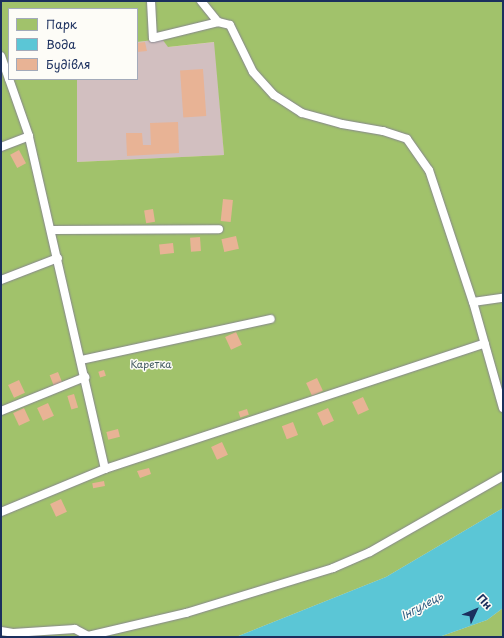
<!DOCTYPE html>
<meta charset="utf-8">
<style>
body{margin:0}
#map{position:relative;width:504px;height:638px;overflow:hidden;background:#f0debe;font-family:"Playpen Sans",sans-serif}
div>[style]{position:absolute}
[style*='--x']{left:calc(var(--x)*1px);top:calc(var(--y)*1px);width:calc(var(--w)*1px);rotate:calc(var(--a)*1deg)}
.industrial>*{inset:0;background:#d2bfc0}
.green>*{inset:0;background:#a1c26b}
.water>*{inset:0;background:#5bc6d6}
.building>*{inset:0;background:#e8b395;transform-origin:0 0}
.roads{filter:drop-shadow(0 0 1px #86868e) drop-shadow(0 0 1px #86868e)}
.service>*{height:8px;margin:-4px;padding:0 4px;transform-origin:4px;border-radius:4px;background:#fff}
span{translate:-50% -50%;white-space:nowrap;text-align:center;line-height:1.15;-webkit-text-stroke:3px #fdfcf7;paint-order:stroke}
.park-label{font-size:10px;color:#435b62}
.water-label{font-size:11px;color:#2e5c82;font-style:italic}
.frame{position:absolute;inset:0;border:2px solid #1b2f5e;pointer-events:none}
.legend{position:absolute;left:8px;top:8px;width:130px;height:72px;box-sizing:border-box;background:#fdfcf7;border:1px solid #a3aaba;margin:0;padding:5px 7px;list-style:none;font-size:12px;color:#1b2f5e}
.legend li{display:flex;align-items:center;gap:8px;height:20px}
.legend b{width:20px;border:1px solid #a3aaba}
.north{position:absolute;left:456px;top:590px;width:40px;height:40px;-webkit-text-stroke:3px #fdfcf7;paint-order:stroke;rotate:46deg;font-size:11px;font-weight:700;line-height:16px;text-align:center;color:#1b2f5e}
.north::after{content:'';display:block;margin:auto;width:14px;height:18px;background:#1b2f5e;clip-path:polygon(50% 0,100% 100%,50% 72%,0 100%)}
</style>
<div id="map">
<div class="industrial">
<i style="clip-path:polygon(162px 39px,169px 47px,215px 42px,224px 155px,77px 162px,77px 79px,137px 79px,137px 42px)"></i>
</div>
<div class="green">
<i style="clip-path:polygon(evenodd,1px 1px,503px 1px,503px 508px,386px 577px,236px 637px,1px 637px,1px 1px,9px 9px,137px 9px,137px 42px,162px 39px,168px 47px,214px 42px,224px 155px,77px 162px,77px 79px,9px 79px,9px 9px)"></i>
<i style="clip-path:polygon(503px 608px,503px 637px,439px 637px,487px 620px)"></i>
</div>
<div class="water">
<i style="clip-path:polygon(503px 508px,503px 608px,487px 620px,439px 637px,236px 637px,386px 577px)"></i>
</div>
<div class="building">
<i style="clip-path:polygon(145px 42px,147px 51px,137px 52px,137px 43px)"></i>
<i style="left:203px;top:69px;width:47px;height:23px;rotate:86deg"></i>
<i style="clip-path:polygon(178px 122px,179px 153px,127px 156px,126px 133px,142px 133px,143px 145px,151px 145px,150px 123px)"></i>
<i style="left:19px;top:150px;width:15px;height:10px;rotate:62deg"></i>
<i style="left:223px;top:199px;width:10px;height:22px;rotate:6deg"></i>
<i style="left:153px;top:209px;width:13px;height:9px;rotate:81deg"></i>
<i style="left:236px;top:236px;width:13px;height:15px;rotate:77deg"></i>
<i style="left:200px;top:237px;width:14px;height:10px;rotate:86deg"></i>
<i style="left:173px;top:243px;width:10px;height:14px;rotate:84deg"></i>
<i style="left:236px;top:332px;width:14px;height:12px;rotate:65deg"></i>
<i style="left:104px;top:370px;width:6px;height:6px;rotate:72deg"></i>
<i style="left:58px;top:372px;width:11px;height:9px;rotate:68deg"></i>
<i style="left:317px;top:378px;width:14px;height:12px;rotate:65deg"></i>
<i style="left:19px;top:380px;width:14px;height:12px;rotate:65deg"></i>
<i style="left:74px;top:394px;width:14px;height:7px;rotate:73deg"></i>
<i style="left:363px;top:397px;width:14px;height:12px;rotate:65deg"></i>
<i style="left:48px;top:403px;width:14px;height:12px;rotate:65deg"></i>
<i style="left:24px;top:408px;width:14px;height:12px;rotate:65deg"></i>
<i style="left:328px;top:408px;width:14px;height:12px;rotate:65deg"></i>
<i style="left:247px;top:409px;width:6px;height:9px;rotate:72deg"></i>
<i style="left:293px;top:422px;width:14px;height:12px;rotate:69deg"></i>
<i style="left:118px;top:429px;width:8px;height:12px;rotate:76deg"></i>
<i style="left:222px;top:442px;width:14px;height:12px;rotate:65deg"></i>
<i style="clip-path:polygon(149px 468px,151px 474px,140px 478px,137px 471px)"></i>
<i style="left:104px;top:481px;width:5px;height:12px;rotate:79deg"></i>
<i style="left:61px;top:499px;width:14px;height:12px;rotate:65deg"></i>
</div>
<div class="roads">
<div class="service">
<i style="--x:151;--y:1;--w:37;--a:87"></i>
<i style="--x:153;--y:38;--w:67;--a:-13.8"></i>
<i style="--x:218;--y:22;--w:12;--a:14"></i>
<i style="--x:230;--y:25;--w:52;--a:63.9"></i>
<i style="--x:253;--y:72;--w:31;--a:48"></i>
<i style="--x:274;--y:95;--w:33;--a:33"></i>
<i style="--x:302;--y:113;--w:41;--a:15.4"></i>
<i style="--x:342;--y:124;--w:42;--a:9.7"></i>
<i style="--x:383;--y:131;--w:25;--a:18"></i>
<i style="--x:407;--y:139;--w:38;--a:55"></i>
<i style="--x:429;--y:170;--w:139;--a:71.6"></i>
<i style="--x:473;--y:302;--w:110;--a:74.2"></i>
<i style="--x:201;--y:1;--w:27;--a:51"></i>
<i style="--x:1;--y:56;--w:24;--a:71"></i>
<i style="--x:1;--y:147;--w:30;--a:-21"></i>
<i style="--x:52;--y:230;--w:167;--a:-0.3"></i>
<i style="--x:1;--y:280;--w:61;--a:-21.1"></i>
<i style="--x:473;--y:302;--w:30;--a:-8"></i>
<i style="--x:81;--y:360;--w:194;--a:-12.2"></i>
<i style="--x:1;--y:411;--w:91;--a:-22"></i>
<i style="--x:105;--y:469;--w:400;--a:-18.3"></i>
<i style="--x:1;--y:512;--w:113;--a:-22.5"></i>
<i style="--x:105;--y:469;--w:342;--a:-102.9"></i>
<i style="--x:29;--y:136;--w:60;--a:-109.3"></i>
<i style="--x:1;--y:631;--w:12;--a:9"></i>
<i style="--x:13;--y:633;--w:62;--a:-3.7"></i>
<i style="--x:75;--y:629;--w:15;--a:28"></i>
<i style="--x:88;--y:636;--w:101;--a:-13.2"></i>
<i style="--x:186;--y:613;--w:154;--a:-17"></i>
<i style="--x:333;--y:568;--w:40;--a:-23.4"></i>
<i style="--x:370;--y:552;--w:153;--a:-29.7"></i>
</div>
</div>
<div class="park-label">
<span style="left:151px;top:364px">Каретка</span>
</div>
<div class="water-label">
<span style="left:422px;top:606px;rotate:-28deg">Інгулець</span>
</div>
<div class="frame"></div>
<ul class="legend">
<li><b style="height:11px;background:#a1c26b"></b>Парк</li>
<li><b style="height:11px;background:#5bc6d6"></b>Вода</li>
<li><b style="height:11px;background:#e8b395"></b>Будівля</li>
</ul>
<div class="north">Пн</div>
</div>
